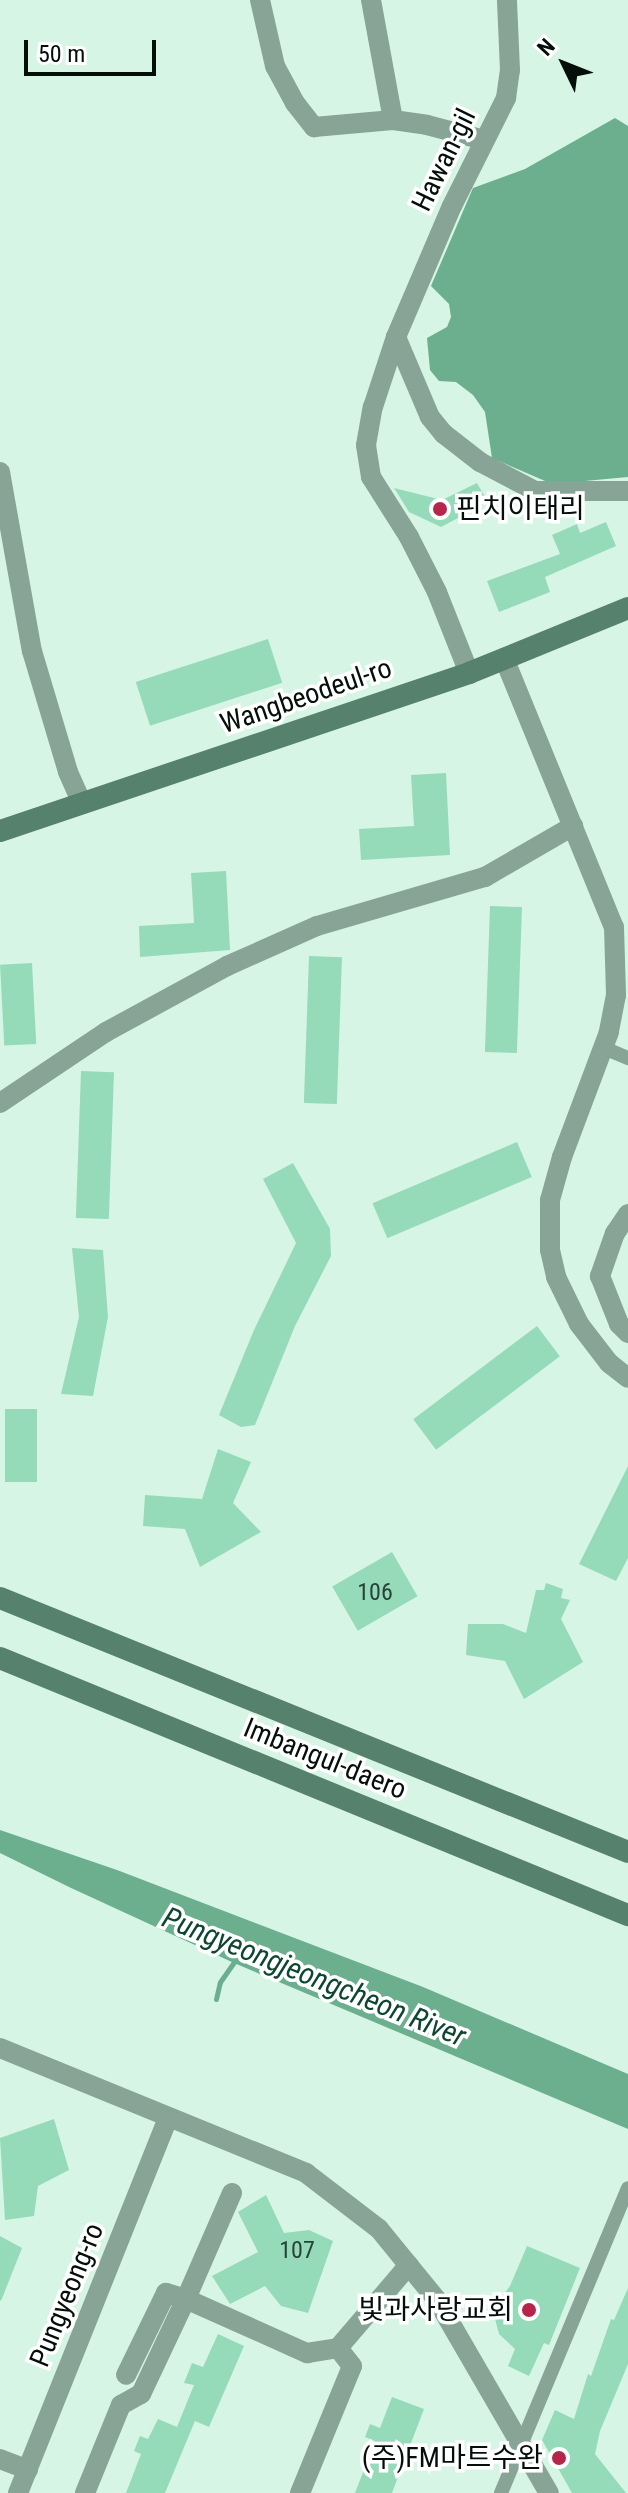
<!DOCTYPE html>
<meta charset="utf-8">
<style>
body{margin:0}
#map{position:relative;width:628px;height:2493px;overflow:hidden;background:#d7f5e5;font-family:"Roboto Condensed","Noto Sans KR",sans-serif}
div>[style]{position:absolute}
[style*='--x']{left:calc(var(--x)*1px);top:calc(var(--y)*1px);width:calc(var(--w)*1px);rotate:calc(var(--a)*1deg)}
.water>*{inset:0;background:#6baf8f}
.stream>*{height:5px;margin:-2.5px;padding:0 2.5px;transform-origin:2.5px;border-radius:2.5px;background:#6baf8f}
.building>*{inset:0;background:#95dbb9;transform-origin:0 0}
.pedestrian>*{height:14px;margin:-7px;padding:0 7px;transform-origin:7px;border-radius:7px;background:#88a496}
.minor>*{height:20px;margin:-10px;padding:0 10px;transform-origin:10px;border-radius:10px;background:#88a496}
.secondary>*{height:22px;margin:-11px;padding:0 11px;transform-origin:11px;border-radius:11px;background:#56816c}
.dots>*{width:22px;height:22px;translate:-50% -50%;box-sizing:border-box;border:4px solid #fff;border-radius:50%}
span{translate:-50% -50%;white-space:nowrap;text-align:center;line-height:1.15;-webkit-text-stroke:7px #fff;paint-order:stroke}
.number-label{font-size:24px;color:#294236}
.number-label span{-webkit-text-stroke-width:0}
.street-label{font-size:28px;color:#050f0a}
.poi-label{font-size:28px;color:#050f0a}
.left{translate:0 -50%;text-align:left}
.right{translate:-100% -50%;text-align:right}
.water-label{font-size:30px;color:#0e4731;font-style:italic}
.north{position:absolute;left:524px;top:24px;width:80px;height:80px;-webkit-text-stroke:6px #fff;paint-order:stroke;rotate:313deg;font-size:22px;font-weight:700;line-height:32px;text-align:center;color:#050f0a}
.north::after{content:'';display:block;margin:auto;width:28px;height:36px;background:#050f0a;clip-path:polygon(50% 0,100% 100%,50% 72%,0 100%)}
.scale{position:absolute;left:24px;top:40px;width:132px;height:36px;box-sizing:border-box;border:4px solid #050f0a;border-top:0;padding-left:10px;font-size:24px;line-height:28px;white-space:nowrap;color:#050f0a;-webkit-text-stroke:6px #fff;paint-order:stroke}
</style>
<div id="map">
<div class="water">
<i style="clip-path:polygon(615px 118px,628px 126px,628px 477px,552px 484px,492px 458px,485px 412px,473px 395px,456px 382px,439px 381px,430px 370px,427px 338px,447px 327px,451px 317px,449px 304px,431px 286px,473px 188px,525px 169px)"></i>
<i style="clip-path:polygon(0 1830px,117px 1870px,423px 1987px,628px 2074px,628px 2129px,234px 1963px,69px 1887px,0 1853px)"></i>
</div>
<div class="stream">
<i style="--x:216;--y:1999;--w:17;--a:-77"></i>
<i style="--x:220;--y:1982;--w:29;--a:-55"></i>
</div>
<div class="building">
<i style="clip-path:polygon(477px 483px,488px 502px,441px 527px,409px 512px,394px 488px,442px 500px)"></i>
<i style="clip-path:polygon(606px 522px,616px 546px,545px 577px,550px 592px,499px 612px,487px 581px,560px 554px,552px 535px,577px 524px,580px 533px)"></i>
<i style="left:268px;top:639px;width:46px;height:139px;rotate:72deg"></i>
<i style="clip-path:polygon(446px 773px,450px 855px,361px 860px,359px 829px,414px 826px,411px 775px)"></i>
<i style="clip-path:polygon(226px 871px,230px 950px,140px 957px,139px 926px,194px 923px,191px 873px)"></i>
<i style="left:490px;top:906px;width:32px;height:146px;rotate:2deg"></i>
<i style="left:309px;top:956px;width:33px;height:147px;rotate:2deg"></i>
<i style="left:32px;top:963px;width:81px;height:32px;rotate:87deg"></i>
<i style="left:81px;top:1071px;width:33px;height:147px;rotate:2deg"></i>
<i style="left:517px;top:1142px;width:38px;height:157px;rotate:67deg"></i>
<i style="clip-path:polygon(293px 1163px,330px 1229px,331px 1256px,295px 1326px,255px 1425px,241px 1427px,219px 1415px,254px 1330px,296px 1243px,263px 1179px)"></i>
<i style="clip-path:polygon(72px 1248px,103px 1250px,108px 1317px,93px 1396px,61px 1394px,79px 1317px)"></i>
<i style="left:537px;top:1326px;width:38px;height:155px;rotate:53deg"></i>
<i style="left:5px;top:1409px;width:32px;height:73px"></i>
<i style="clip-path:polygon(218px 1449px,251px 1462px,233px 1503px,261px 1532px,200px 1567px,185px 1529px,143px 1526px,145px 1495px,202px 1499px)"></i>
<i style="clip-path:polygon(628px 1466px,628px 1558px,616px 1581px,579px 1564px)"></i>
<i style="left:392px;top:1552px;width:51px;height:69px;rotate:60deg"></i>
<i style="clip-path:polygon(546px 1583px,563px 1589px,561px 1598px,570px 1600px,561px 1619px,583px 1662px,524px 1699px,505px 1661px,466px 1655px,468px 1624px,503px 1624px,526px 1633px,536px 1590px,544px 1590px)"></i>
<i style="clip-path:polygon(54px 2119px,69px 2170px,38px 2186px,34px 2216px,5px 2220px,0 2138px)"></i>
<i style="clip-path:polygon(266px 2195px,284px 2233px,309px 2230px,333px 2241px,308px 2313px,281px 2306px,265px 2286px,230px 2304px,212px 2276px,258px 2252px,238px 2212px)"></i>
<i style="clip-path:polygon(0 2236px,22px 2248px,1px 2301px,0 2300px)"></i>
<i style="clip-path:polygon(527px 2246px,580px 2268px,549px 2345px,544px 2343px,529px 2376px,508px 2366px,515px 2349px,499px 2334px,494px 2315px,495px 2306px,510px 2286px)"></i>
<i style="clip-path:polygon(628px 2288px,628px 2364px,600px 2431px,595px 2454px,626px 2493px,572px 2493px,542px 2440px,555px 2410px,574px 2419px,588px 2374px,591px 2376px,611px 2319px,614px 2320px)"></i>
<i style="clip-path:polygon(218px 2334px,244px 2346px,209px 2427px,195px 2421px,165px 2493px,126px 2493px,141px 2454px,134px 2451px,140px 2436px,148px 2439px,158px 2419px,177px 2427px,194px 2385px,184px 2383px,192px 2363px,203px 2367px)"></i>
<i style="clip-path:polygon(392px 2397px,424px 2409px,392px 2493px,355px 2493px,375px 2441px,365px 2437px,370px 2424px,380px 2428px)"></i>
</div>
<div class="pedestrian">
<i style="--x:604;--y:1048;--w:26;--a:23"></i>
<i style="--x:501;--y:2493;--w:330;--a:-67.4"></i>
</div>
<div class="minor">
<i style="--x:260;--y:0;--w:68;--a:77.2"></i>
<i style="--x:275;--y:66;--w:42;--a:61.6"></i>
<i style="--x:295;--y:103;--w:31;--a:52"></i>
<i style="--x:314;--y:127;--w:79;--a:-5.1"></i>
<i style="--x:393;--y:120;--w:34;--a:8"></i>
<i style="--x:427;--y:125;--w:59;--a:14.7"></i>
<i style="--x:371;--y:0;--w:122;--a:79.6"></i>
<i style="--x:396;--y:337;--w:87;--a:67"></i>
<i style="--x:430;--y:417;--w:22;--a:51"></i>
<i style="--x:444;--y:434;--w:46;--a:37.9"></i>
<i style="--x:480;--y:462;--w:62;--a:27.8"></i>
<i style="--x:535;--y:491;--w:93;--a:0"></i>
<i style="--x:0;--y:472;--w:182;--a:79.9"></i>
<i style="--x:32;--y:651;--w:126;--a:73.4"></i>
<i style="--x:68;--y:772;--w:34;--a:66"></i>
<i style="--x:504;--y:658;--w:291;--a:67.8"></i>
<i style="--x:614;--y:927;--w:68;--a:88.3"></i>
<i style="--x:616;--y:995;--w:38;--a:101"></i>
<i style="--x:609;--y:1032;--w:134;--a:110.6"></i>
<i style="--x:562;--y:1157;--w:45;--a:105.6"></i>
<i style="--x:550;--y:1200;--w:50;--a:90"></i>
<i style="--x:550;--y:1250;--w:28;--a:77"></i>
<i style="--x:556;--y:1277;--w:52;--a:63.9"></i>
<i style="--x:579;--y:1324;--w:49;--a:52.4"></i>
<i style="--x:609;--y:1363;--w:24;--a:38"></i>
<i style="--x:469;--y:673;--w:87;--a:-111.6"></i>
<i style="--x:437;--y:592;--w:62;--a:-117"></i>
<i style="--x:409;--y:537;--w:71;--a:-122.3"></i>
<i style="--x:371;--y:477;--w:32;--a:-99"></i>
<i style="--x:366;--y:445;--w:39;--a:-80"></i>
<i style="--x:373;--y:407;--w:74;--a:-71.8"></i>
<i style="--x:396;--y:337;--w:142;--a:-66.9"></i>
<i style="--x:452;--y:206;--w:121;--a:-63.4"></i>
<i style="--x:506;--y:98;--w:28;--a:-82"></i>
<i style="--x:510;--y:70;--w:70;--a:-92.5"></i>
<i style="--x:0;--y:1103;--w:128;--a:-33.8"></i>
<i style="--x:106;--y:1032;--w:138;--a:-28.6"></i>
<i style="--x:227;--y:966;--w:98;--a:-24"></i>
<i style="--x:317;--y:926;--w:175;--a:-16.3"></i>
<i style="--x:485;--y:877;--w:102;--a:-30.1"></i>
<i style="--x:628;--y:1214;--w:23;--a:124"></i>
<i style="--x:615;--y:1233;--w:46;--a:109.2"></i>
<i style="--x:600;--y:1276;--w:52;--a:68.4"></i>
<i style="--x:619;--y:1324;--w:13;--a:45"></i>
<i style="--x:0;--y:2048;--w:331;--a:22.2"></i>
<i style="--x:306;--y:2173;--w:92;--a:37.5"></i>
<i style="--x:379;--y:2229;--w:92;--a:50.8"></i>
<i style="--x:437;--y:2300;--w:223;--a:59.9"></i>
<i style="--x:232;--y:2193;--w:116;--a:113.5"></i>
<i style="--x:186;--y:2299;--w:133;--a:24.1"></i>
<i style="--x:307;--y:2353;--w:31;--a:-9"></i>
<i style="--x:338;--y:2348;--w:109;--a:-49.5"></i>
<i style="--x:0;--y:2459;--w:30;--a:21"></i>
<i style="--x:18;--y:2493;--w:404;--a:-68.2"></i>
<i style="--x:85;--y:2493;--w:95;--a:-67.8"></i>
<i style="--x:121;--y:2405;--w:23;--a:-29"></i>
<i style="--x:141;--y:2394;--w:105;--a:-64.7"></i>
<i style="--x:186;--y:2299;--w:21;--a:-163"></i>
<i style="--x:166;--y:2293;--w:91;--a:116"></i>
<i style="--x:300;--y:2493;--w:137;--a:-67.7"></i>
<i style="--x:352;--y:2366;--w:23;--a:-128"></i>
</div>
<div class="secondary">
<i style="--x:0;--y:831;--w:495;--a:-18.6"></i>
<i style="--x:469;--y:673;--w:172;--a:-22.2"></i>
<i style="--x:0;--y:1598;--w:677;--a:22.02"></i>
<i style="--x:0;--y:1658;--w:679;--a:22.26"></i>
</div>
<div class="dots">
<i style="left:440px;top:509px;background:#b7254a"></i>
<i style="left:529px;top:2310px;background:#b7254a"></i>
<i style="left:559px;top:2458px;background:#b7254a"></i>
</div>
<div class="number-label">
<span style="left:375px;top:1593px">106</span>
<span style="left:297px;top:2251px">107</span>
</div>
<div class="street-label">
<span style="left:444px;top:160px;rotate:-64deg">Hawan-gil</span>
<span style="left:306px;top:696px;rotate:-19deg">Wangbeodeul-ro</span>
<span style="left:325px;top:1759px;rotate:22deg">Imbangul-daero</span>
<span style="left:67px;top:2295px;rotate:-68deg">Pungyeong-ro</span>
</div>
<div class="poi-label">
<span class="left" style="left:456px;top:509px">핀치이태리</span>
<span class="right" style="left:513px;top:2310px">빛과사랑교회</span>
<span class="right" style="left:543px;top:2458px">(주)FM마트수완</span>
</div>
<div class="water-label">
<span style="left:314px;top:1977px;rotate:22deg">Pungyeongjeongcheon River</span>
</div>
<div class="north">N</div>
<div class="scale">50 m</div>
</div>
